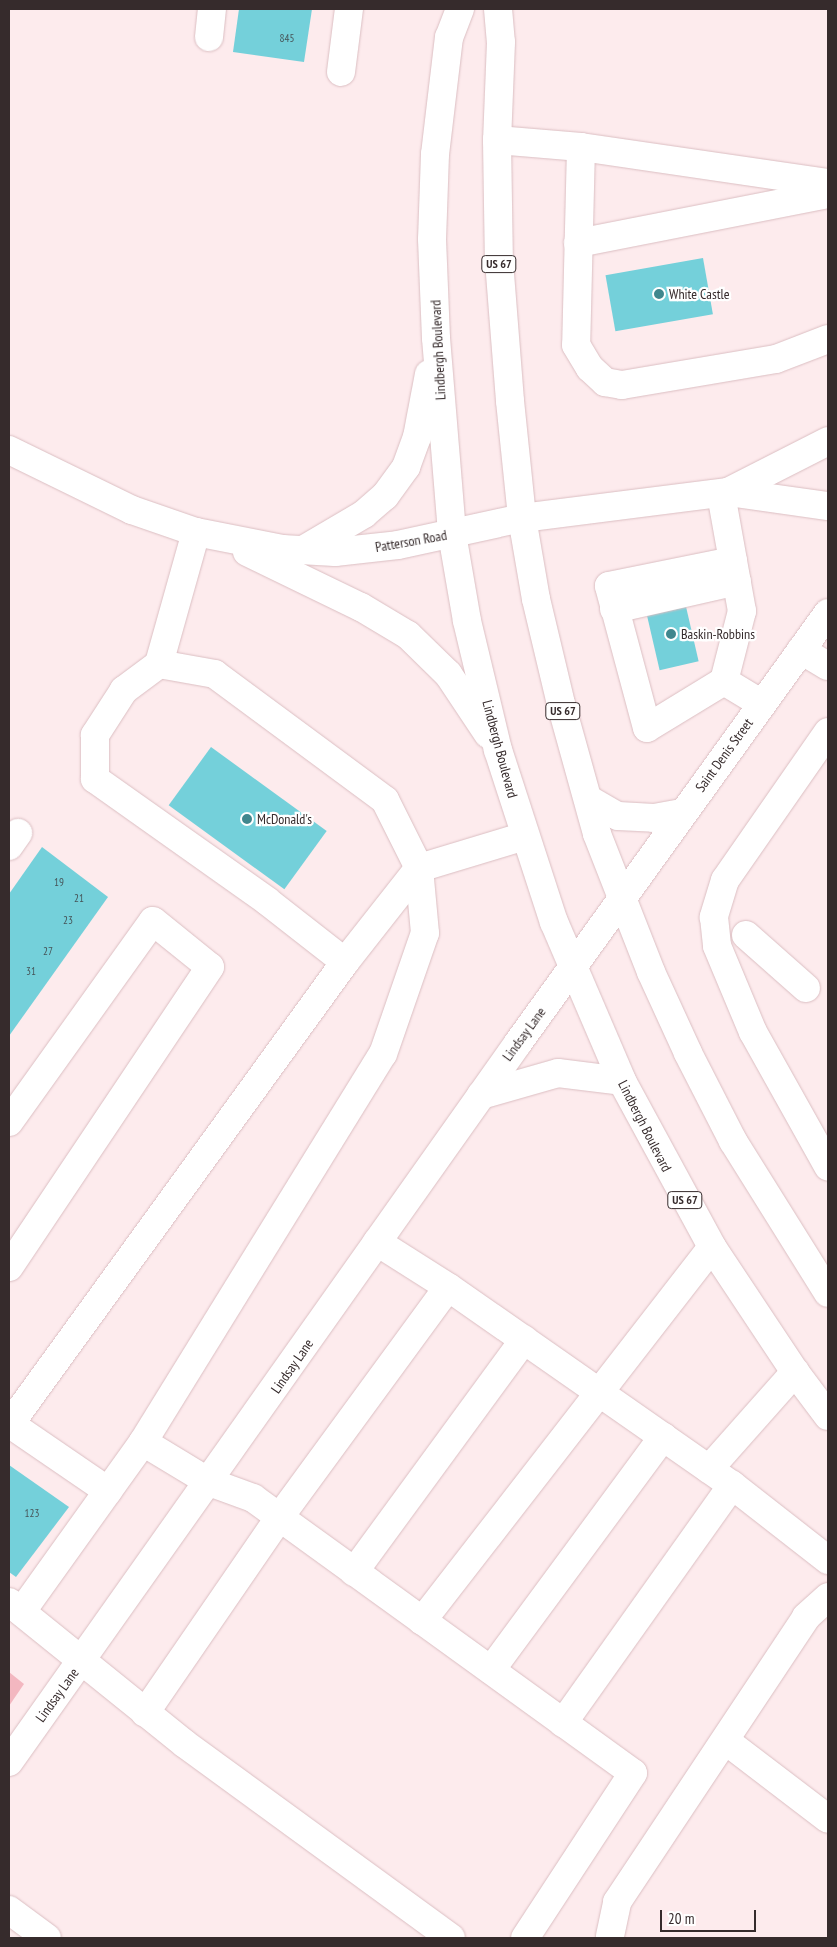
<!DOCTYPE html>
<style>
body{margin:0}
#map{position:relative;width:837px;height:1947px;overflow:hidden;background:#fdebed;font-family:"PT Sans Narrow",sans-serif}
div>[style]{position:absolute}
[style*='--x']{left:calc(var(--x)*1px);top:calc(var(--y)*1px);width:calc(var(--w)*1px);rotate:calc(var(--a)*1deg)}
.green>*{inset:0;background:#f3b7c0}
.building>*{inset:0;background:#74d0da;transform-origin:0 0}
.roads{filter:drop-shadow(0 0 1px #dbbec2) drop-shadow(0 0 1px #dbbec2)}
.minor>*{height:28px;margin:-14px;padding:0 14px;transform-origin:14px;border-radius:14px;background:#fff}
.major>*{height:28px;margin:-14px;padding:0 14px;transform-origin:14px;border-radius:14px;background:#fff}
.dots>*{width:14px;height:14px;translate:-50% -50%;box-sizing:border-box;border:2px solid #fff;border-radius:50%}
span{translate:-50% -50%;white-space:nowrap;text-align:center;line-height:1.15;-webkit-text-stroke:4.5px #fff;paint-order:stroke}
.number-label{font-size:11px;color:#465458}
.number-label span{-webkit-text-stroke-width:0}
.shield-label span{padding:1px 4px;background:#fff;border:1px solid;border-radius:4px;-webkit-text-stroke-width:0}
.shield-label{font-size:12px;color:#362b2c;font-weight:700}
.poi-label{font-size:14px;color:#362b2c}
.left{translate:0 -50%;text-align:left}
.street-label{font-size:14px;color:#362b2c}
.frame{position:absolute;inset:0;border:10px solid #362b2c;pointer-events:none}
.scale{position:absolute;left:660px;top:1910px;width:96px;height:22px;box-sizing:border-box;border:2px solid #362b2c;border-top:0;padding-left:6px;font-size:15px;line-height:18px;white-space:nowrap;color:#362b2c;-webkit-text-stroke:4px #fff;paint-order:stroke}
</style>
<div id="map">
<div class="green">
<i style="clip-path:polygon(9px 1672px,24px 1684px,9px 1706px)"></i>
</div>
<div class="building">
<i style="clip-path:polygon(239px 9px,312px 9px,304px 62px,233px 52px)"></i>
<i style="left:703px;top:258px;width:57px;height:99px;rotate:80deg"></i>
<i style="left:684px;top:598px;width:65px;height:40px;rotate:77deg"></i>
<i style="left:211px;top:747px;width:143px;height:72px;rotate:36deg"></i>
<i style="clip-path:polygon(42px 847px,108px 897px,9px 1036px,9px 894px)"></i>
<i style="clip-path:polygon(9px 1465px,69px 1507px,16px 1577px,9px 1572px)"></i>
</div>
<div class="roads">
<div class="minor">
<i style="--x:209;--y:37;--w:28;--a:-84"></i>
<i style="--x:341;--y:72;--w:64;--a:-82.8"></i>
<i style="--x:497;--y:140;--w:84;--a:4.8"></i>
<i style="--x:581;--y:147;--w:250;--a:8.3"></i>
<i style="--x:581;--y:147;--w:198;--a:91.4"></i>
<i style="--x:576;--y:345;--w:27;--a:59"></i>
<i style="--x:590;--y:368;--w:21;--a:43"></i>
<i style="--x:605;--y:382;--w:17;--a:10"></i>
<i style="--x:622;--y:385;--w:156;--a:-9.6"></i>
<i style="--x:776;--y:359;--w:56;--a:-21"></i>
<i style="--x:578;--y:243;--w:255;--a:-11.1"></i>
<i style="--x:728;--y:492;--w:112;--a:-27"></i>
<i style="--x:721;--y:494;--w:68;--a:79.8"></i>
<i style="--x:522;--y:518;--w:208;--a:-7.2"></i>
<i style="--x:728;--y:492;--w:101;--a:8"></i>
<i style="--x:196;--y:532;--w:137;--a:105.7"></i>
<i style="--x:159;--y:664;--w:44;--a:143.4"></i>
<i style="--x:124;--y:690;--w:54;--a:122.8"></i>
<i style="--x:95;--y:735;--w:44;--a:90"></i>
<i style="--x:95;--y:779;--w:211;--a:35.3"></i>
<i style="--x:267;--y:901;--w:99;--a:38"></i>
<i style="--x:345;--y:962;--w:120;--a:-51.8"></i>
<i style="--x:419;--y:868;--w:111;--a:-16.8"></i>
<i style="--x:733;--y:561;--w:51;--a:79.8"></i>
<i style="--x:742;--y:611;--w:72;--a:104.4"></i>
<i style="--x:724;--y:681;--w:90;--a:148.6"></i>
<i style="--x:647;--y:728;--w:147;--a:-105"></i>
<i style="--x:609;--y:586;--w:126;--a:-11.4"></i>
<i style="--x:614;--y:609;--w:126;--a:-12.8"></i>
<i style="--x:801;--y:650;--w:31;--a:31"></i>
<i style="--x:724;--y:681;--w:44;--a:31.2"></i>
<i style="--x:828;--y:732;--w:180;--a:124.8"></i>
<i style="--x:725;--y:880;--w:39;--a:107"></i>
<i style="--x:714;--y:917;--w:29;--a:84"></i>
<i style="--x:717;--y:946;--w:93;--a:67.3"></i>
<i style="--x:753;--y:1032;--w:154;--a:60.8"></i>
<i style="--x:9;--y:846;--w:16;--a:-55"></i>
<i style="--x:746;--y:935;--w:80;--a:41.5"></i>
<i style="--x:9;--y:1122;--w:247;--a:-54.4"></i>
<i style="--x:153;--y:921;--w:73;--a:38.9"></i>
<i style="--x:210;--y:967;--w:361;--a:123.8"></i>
<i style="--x:377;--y:1242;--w:84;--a:32.4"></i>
<i style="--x:143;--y:1442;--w:456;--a:-58.3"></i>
<i style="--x:383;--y:1054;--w:128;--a:-70.9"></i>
<i style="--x:425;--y:933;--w:65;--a:-95.3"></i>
<i style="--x:419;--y:868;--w:76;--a:-116.6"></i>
<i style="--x:385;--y:800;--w:212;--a:-143.5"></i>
<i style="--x:215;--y:674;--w:57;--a:-169.9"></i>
<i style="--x:709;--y:1469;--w:130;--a:-48.4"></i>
<i style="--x:108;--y:1491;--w:119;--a:-145.6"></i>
<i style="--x:10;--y:1424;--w:571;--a:-54.05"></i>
<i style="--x:354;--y:1572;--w:288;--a:-53.8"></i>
<i style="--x:9;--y:1602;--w:226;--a:38.9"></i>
<i style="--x:185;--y:1744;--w:329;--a:36.1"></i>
<i style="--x:22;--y:1611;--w:208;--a:-54.4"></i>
<i style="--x:143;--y:1442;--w:77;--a:31.2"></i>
<i style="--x:209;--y:1482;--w:47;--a:20"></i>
<i style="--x:253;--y:1498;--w:469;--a:35.9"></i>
<i style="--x:633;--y:1773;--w:197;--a:123.2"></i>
<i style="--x:422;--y:1621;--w:473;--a:-52.2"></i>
<i style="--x:491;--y:1670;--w:290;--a:-53.6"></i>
<i style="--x:145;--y:1713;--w:237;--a:-55.5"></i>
<i style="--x:279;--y:1518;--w:286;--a:-53.8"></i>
<i style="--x:448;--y:1287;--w:346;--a:34.9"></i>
<i style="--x:732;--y:1485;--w:122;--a:38"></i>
<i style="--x:563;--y:1723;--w:292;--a:-54.6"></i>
<i style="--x:726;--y:1741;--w:128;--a:37.4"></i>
<i style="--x:9;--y:1762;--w:881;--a:-54.7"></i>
<i style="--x:518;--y:1043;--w:530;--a:-54.21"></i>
<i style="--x:9;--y:1910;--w:47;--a:36.4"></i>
<i style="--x:610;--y:1936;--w:35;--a:-78"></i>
<i style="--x:617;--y:1902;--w:342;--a:-56.4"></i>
<i style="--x:806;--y:1617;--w:30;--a:-42"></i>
</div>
<div class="major">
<i style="--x:460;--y:9;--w:30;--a:111"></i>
<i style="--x:449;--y:37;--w:118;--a:96.8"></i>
<i style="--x:435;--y:154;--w:85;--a:92"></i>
<i style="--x:432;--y:239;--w:99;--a:87.7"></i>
<i style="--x:436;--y:338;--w:197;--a:85.3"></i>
<i style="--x:452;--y:534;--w:88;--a:80.2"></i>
<i style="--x:467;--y:621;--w:133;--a:76.5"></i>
<i style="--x:498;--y:750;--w:181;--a:72"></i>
<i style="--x:554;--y:922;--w:173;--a:66.8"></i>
<i style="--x:622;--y:1081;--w:189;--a:61.5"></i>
<i style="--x:712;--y:1247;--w:150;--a:56.4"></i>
<i style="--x:795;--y:1372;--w:55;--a:53.1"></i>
<i style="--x:498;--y:9;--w:33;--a:85"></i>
<i style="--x:501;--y:42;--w:98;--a:92.3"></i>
<i style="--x:497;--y:140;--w:121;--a:89.1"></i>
<i style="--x:499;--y:261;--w:140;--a:85.5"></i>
<i style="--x:510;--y:401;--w:118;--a:84.1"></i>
<i style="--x:522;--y:518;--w:82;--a:80.2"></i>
<i style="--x:536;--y:599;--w:108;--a:76.6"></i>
<i style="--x:561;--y:704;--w:135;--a:74.5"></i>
<i style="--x:597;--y:834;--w:148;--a:68.6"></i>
<i style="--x:651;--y:972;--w:89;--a:65.4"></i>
<i style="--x:688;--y:1053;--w:99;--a:62.9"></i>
<i style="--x:733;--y:1141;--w:179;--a:58"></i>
<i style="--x:9;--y:450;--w:137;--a:26"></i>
<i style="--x:132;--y:510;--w:68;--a:19"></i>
<i style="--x:196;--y:532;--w:88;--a:11.2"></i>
<i style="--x:282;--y:549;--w:53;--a:3.2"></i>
<i style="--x:335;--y:552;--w:63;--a:-6.3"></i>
<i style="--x:398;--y:545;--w:127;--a:-12.3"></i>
<i style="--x:303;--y:550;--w:71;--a:-30.5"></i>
<i style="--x:364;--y:514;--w:28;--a:-41"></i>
<i style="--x:385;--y:496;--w:36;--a:-54"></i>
<i style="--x:406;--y:467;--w:32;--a:-70"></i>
<i style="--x:417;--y:437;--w:64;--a:-79.2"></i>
<i style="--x:247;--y:552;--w:127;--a:25.8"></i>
<i style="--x:361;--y:607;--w:55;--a:30.8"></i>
<i style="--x:408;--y:635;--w:56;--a:44.3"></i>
<i style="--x:448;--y:674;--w:72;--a:56.3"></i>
<i style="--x:588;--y:799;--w:34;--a:30"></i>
<i style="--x:618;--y:816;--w:36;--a:3"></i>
<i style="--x:654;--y:818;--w:28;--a:-10"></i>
<i style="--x:481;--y:1095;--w:80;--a:-15.9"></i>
<i style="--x:558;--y:1073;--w:64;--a:7.1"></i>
</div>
</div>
<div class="dots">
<i style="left:659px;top:294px;background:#40878e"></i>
<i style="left:671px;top:634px;background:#40878e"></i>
<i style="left:247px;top:819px;background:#40878e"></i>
</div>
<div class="number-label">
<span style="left:287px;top:38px">845</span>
<span style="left:59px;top:882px">19</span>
<span style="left:79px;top:898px">21</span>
<span style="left:68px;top:920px">23</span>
<span style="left:48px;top:951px">27</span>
<span style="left:31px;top:971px">31</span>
<span style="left:32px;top:1513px">123</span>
</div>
<div class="shield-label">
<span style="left:499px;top:264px">US 67</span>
<span style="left:563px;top:711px">US 67</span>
<span style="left:685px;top:1200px">US 67</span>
</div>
<div class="poi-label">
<span class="left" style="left:669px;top:294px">White Castle</span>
<span class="left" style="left:681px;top:634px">Baskin-Robbins</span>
<span class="left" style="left:257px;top:819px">McDonald's</span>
</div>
<div class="street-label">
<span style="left:438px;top:350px;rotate:-93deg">Lindbergh Boulevard</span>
<span style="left:411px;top:541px;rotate:-10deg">Patterson Road</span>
<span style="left:500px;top:749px;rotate:75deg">Lindbergh Boulevard</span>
<span style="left:724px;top:755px;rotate:-54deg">Saint Denis Street</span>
<span style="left:524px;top:1034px;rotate:-54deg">Lindsay Lane</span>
<span style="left:645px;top:1126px;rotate:63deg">Lindbergh Boulevard</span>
<span style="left:292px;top:1366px;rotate:-55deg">Lindsay Lane</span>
<span style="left:57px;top:1695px;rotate:-54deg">Lindsay Lane</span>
</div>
<div class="frame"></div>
<div class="scale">20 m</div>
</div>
